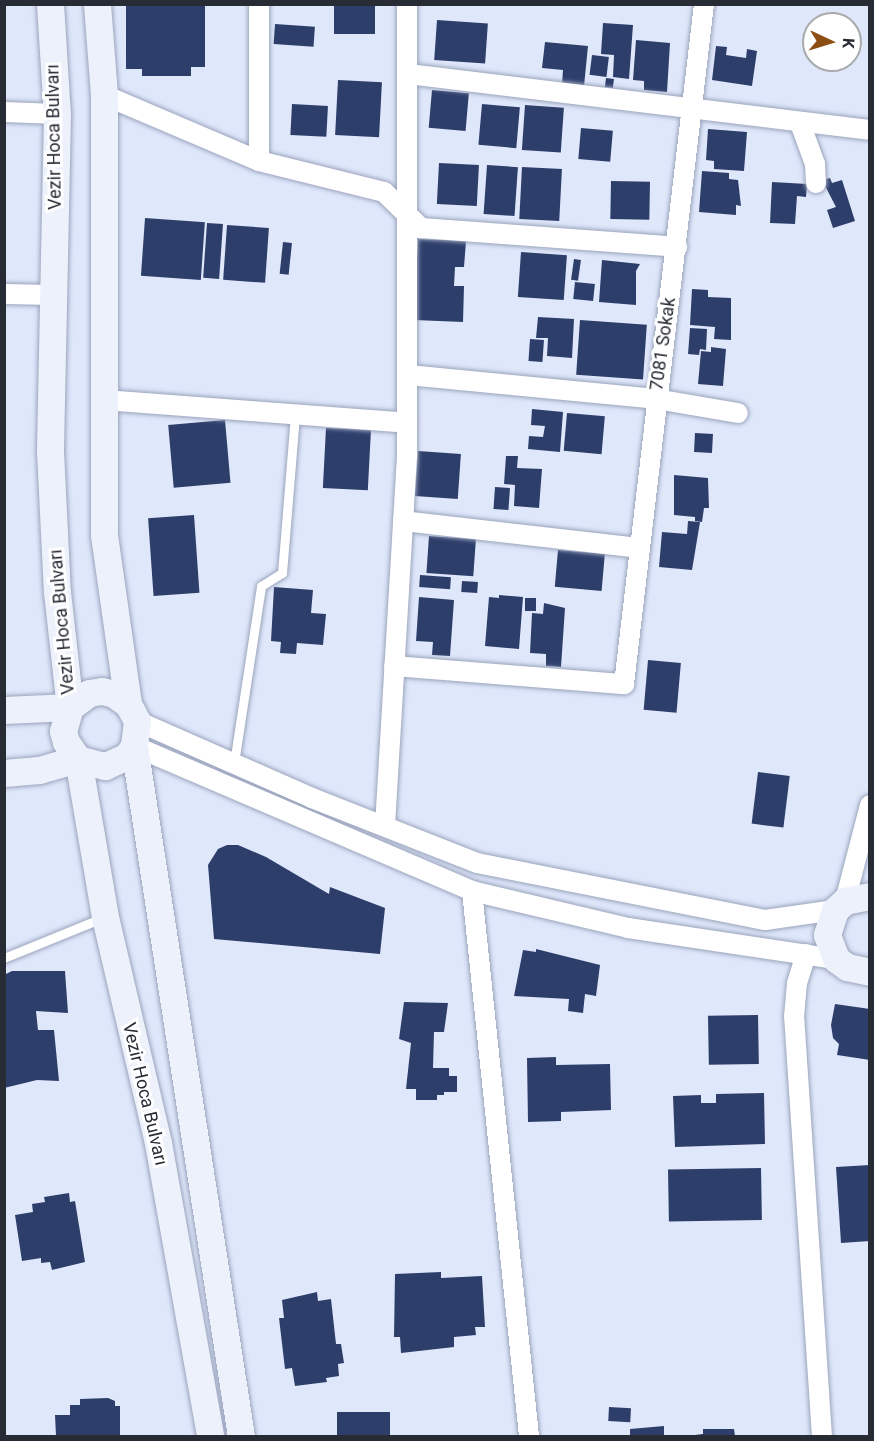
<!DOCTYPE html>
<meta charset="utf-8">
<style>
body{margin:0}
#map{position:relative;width:874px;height:1441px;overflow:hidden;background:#dfe7fb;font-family:Roboto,sans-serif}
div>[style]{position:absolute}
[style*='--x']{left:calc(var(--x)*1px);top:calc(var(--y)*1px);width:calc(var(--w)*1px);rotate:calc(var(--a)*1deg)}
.building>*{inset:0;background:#2e3e6b;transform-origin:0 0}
.roads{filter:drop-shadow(0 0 2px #9aa4bc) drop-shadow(0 0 2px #9aa4bc)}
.lane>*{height:9px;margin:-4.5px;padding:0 4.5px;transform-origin:4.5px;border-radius:4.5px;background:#fff}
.street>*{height:20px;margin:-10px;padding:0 10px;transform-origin:10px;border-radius:10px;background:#fff}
.secondary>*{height:27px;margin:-13.5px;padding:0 13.5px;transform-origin:13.5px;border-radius:13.5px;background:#edf1fb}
span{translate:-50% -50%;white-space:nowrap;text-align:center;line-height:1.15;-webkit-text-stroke:6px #fff;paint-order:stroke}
.street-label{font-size:18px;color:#272b34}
.frame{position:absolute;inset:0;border:6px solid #272b34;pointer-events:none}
.north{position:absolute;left:802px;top:12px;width:60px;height:60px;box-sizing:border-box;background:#fff;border:2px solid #a9aaae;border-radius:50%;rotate:94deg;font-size:16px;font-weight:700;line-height:24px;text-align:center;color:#272b34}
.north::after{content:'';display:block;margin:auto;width:21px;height:27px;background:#8d4e13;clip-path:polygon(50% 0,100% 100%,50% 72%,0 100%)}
</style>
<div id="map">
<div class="building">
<i style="clip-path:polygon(126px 4px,205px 4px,205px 67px,191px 67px,191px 76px,142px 76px,142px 69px,126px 69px)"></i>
<i style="left:334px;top:4px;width:41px;height:30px"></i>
<i style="left:437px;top:20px;width:51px;height:40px;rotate:4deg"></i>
<i style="clip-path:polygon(603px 23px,633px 25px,629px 79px,613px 77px,614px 55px,601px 54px)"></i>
<i style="left:275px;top:24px;width:40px;height:20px;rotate:4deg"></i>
<i style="clip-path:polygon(636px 40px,670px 43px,667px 92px,644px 90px,644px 81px,633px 80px)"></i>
<i style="clip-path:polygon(545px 42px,588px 46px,584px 86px,562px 84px,563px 70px,542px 68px)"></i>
<i style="clip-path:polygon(716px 46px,727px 47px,726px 55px,746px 58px,747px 49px,757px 51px,752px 86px,712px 80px)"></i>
<i style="left:592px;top:55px;width:17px;height:20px;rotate:7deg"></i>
<i style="left:606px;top:78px;width:8px;height:9px;rotate:7deg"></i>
<i style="left:338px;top:80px;width:44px;height:55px;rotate:3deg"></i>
<i style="left:432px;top:90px;width:37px;height:38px;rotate:5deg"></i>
<i style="left:292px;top:104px;width:36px;height:31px;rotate:3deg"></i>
<i style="left:482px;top:104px;width:38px;height:41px;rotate:5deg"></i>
<i style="left:525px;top:105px;width:39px;height:45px;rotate:4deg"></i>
<i style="left:581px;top:128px;width:32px;height:31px;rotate:5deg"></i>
<i style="clip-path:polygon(708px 129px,747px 132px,744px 171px,714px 169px,714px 161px,706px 160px)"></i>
<i style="left:439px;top:163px;width:40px;height:41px;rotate:3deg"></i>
<i style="left:487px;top:165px;width:31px;height:49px;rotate:4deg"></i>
<i style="left:522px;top:167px;width:40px;height:52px;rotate:3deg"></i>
<i style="clip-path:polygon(702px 171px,729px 173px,729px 179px,738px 180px,741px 206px,736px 205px,736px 215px,699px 212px)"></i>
<i style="clip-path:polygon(830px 178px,832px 183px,842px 180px,855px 221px,833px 228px,827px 210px,836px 207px,822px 180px)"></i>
<i style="left:611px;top:181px;width:39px;height:38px;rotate:1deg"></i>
<i style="clip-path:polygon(772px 182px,807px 184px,806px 197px,797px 196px,795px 224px,770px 223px)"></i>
<i style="left:145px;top:218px;width:60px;height:58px;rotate:4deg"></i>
<i style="left:207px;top:223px;width:16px;height:55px;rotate:4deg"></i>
<i style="left:227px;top:225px;width:42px;height:55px;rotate:4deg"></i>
<i style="clip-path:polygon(418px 239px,466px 241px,464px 267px,455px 267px,454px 286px,464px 286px,463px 322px,414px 320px)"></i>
<i style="left:283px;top:242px;width:9px;height:32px;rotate:6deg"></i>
<i style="left:521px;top:252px;width:46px;height:45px;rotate:4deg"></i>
<i style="left:574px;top:259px;width:7px;height:21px;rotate:8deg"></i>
<i style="clip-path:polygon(602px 260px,640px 264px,636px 271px,636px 305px,599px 302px)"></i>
<i style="left:575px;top:282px;width:20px;height:17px;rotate:6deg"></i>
<i style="clip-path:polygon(692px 289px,708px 290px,708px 297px,731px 298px,731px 340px,714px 339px,715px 327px,690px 325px)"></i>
<i style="clip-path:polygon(538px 317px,574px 319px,572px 358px,547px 356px,548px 338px,536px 338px)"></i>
<i style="left:580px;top:320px;width:67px;height:55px;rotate:4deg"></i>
<i style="clip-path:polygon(690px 328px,707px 329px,706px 350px,700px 349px,699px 355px,688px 354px)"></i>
<i style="left:530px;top:339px;width:14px;height:22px;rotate:4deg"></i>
<i style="clip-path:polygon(711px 347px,726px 349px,723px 386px,698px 384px,701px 351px,711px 352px)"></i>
<i style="clip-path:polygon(532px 409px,563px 412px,560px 452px,528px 449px,529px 436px,543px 437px,545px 426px,531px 425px)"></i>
<i style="left:567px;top:413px;width:38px;height:38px;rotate:5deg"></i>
<i style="left:225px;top:420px;width:63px;height:57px;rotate:85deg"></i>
<i style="left:326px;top:428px;width:45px;height:60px;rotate:3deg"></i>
<i style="left:695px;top:433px;width:18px;height:19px;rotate:3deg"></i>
<i style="left:418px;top:451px;width:43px;height:45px;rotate:4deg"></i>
<i style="clip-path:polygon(506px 456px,518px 456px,517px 468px,542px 469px,539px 508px,514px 506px,515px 485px,504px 484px)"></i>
<i style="clip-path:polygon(674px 475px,708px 478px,709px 508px,704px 508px,702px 522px,695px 521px,695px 517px,674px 515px)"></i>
<i style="left:495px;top:487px;width:15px;height:22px;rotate:4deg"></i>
<i style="left:194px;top:515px;width:78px;height:46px;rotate:86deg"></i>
<i style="clip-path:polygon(688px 521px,700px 522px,692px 570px,659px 567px,662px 532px,687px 534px)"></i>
<i style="left:429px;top:536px;width:47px;height:37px;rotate:4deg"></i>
<i style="left:558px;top:550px;width:47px;height:37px;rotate:5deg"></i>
<i style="left:420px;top:575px;width:31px;height:12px;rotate:4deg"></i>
<i style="left:462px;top:581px;width:16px;height:11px;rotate:4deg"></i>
<i style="clip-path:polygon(274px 587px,313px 590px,311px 613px,326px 614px,323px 645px,297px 643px,296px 654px,280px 653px,281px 642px,271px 641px)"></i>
<i style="clip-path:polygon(499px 595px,523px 597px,519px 649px,485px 646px,489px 597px,499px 598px)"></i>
<i style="clip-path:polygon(419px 597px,454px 600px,450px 656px,432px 655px,433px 642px,416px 641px)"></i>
<i style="left:525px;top:598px;width:11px;height:13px"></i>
<i style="clip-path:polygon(544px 603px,565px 608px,561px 667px,546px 666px,546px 654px,530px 653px,532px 613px,543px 614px)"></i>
<i style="left:648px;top:660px;width:33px;height:50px;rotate:5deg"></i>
<i style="left:758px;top:772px;width:32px;height:52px;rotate:7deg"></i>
<i style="clip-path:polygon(227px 845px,238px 845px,266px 857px,329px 894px,330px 887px,385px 908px,380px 954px,214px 939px,208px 865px,218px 849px)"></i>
<i style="clip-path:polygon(536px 949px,600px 965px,596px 996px,585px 994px,583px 1013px,568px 1011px,569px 999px,514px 996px,523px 950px,536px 952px)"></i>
<i style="clip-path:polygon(12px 971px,65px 971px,68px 1013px,36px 1011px,38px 1030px,54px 1030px,59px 1081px,37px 1080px,4px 1088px,4px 975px)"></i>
<i style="clip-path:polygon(404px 1002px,448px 1003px,444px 1032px,434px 1032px,433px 1068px,449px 1068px,449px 1076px,457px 1076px,457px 1092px,444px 1092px,444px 1095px,437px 1095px,437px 1100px,416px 1100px,416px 1089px,406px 1089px,411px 1043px,399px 1039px)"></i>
<i style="clip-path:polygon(835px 1004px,870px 1009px,870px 1060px,837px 1055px,839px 1044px,833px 1038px,831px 1025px)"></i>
<i style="left:758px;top:1015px;width:49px;height:50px;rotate:89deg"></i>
<i style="clip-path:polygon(556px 1057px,556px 1065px,610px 1064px,611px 1110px,561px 1112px,561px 1121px,528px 1122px,527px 1058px)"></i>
<i style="clip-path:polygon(764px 1093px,765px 1144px,675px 1147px,673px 1096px,701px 1095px,701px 1103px,716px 1103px,716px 1094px)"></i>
<i style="clip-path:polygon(870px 1165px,870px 1241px,841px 1243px,836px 1167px)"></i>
<i style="left:761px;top:1168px;width:52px;height:93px;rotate:89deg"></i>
<i style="clip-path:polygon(69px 1193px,70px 1202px,75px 1201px,85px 1262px,52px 1270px,50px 1262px,41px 1263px,41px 1258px,22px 1261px,15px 1215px,33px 1212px,32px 1204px,45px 1202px,44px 1197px)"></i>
<i style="clip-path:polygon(441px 1272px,441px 1278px,482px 1276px,485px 1327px,475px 1327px,476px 1335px,454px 1337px,454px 1347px,401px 1353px,400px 1337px,394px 1337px,395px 1274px)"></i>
<i style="clip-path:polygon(317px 1292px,318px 1301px,331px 1299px,336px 1344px,341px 1344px,344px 1363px,338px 1364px,339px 1376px,326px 1378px,327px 1382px,295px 1386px,292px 1368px,285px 1369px,279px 1318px,284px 1318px,282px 1300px)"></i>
<i style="clip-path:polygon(108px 1398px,115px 1401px,115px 1406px,120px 1406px,120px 1436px,56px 1436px,55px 1415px,70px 1415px,70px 1405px,80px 1405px,80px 1399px)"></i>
<i style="left:609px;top:1407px;width:22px;height:14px;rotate:3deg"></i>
<i style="left:337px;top:1412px;width:53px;height:24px"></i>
<i style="clip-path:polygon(664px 1426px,664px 1436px,630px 1436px,630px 1429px)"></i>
<i style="clip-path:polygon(703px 1429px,734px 1429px,735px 1436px,686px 1436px,703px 1434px)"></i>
</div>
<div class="roads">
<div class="lane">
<i style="--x:234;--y:763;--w:179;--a:-81.3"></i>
<i style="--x:261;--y:586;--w:25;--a:-32"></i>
<i style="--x:282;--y:573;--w:159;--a:-85.3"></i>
<i style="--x:4;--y:958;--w:106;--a:-22.2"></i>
</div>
<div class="street">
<i style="--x:259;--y:4;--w:157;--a:90"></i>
<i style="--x:408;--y:74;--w:465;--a:6.9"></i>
<i style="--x:104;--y:95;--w:168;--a:23.1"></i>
<i style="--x:259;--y:161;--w:129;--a:13.9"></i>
<i style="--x:384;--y:192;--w:52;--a:44.2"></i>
<i style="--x:421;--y:228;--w:257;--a:4.2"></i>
<i style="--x:4;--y:112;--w:53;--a:2.2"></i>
<i style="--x:800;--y:123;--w:44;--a:69.9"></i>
<i style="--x:815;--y:164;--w:19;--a:87"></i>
<i style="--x:4;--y:294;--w:50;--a:1.1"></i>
<i style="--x:408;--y:375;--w:249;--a:5.5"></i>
<i style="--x:656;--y:399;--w:83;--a:9.7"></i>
<i style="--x:104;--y:400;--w:304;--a:4.3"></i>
<i style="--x:403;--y:521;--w:238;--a:6.5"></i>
<i style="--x:394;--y:666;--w:231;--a:4.5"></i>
<i style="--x:624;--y:684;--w:685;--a:-83.29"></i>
<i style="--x:137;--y:721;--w:191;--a:23.7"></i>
<i style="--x:312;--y:798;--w:177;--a:21.5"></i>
<i style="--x:477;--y:863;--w:294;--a:11.2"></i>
<i style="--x:765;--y:920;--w:71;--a:-8.1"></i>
<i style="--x:134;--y:746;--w:368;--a:23.2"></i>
<i style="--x:472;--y:891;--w:160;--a:13.3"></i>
<i style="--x:628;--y:928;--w:210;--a:8.5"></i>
<i style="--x:385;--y:826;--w:371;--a:-86.6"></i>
<i style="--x:407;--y:456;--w:452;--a:-90"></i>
<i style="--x:472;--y:891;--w:548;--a:84.03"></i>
<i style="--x:845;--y:901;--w:99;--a:-75.4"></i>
<i style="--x:806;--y:954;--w:30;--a:107"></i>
<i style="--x:797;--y:983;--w:32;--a:95"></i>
<i style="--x:794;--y:1015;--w:422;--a:86.2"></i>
</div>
<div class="secondary">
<i style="--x:50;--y:4;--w:110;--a:86.4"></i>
<i style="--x:57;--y:114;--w:337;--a:91.2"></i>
<i style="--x:50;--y:451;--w:141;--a:87.2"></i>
<i style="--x:57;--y:592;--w:116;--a:83.6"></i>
<i style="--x:70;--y:707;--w:25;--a:106"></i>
<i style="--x:63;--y:731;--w:11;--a:75"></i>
<i style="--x:66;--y:742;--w:21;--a:55"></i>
<i style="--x:78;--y:759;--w:160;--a:80.3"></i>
<i style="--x:105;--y:917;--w:232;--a:76.8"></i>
<i style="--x:158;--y:1143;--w:298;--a:79.9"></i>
<i style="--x:97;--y:4;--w:91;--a:85.6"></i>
<i style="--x:104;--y:95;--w:440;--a:90"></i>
<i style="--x:104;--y:535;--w:171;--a:81.9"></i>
<i style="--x:128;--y:704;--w:19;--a:62"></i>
<i style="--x:137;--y:721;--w:25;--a:97"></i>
<i style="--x:134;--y:746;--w:698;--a:81.19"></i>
<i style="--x:4;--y:710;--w:66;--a:-2.6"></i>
<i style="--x:70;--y:707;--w:24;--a:-36"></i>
<i style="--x:89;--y:693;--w:13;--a:-9"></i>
<i style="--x:102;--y:691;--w:12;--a:14"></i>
<i style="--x:114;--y:694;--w:17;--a:36"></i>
<i style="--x:4;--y:773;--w:35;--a:-5"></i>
<i style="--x:39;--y:770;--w:41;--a:-15.8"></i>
<i style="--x:78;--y:759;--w:28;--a:15"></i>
<i style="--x:105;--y:766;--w:24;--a:-24"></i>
<i style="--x:127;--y:756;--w:12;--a:-55"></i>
<i style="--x:870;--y:896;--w:25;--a:169"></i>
<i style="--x:845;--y:901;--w:13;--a:138"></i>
<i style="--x:835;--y:910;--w:26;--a:108"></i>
<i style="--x:827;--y:935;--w:26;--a:69"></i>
<i style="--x:836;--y:959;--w:14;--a:36"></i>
<i style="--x:847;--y:967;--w:24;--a:12"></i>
</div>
</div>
<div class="street-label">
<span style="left:54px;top:137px;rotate:-91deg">Vezir Hoca Bulvarı</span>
<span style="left:663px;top:344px;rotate:-82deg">7081 Sokak</span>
<span style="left:62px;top:622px;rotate:-95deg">Vezir Hoca Bulvarı</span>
<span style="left:145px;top:1094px;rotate:77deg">Vezir Hoca Bulvarı</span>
</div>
<div class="frame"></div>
<div class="north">K</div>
</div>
